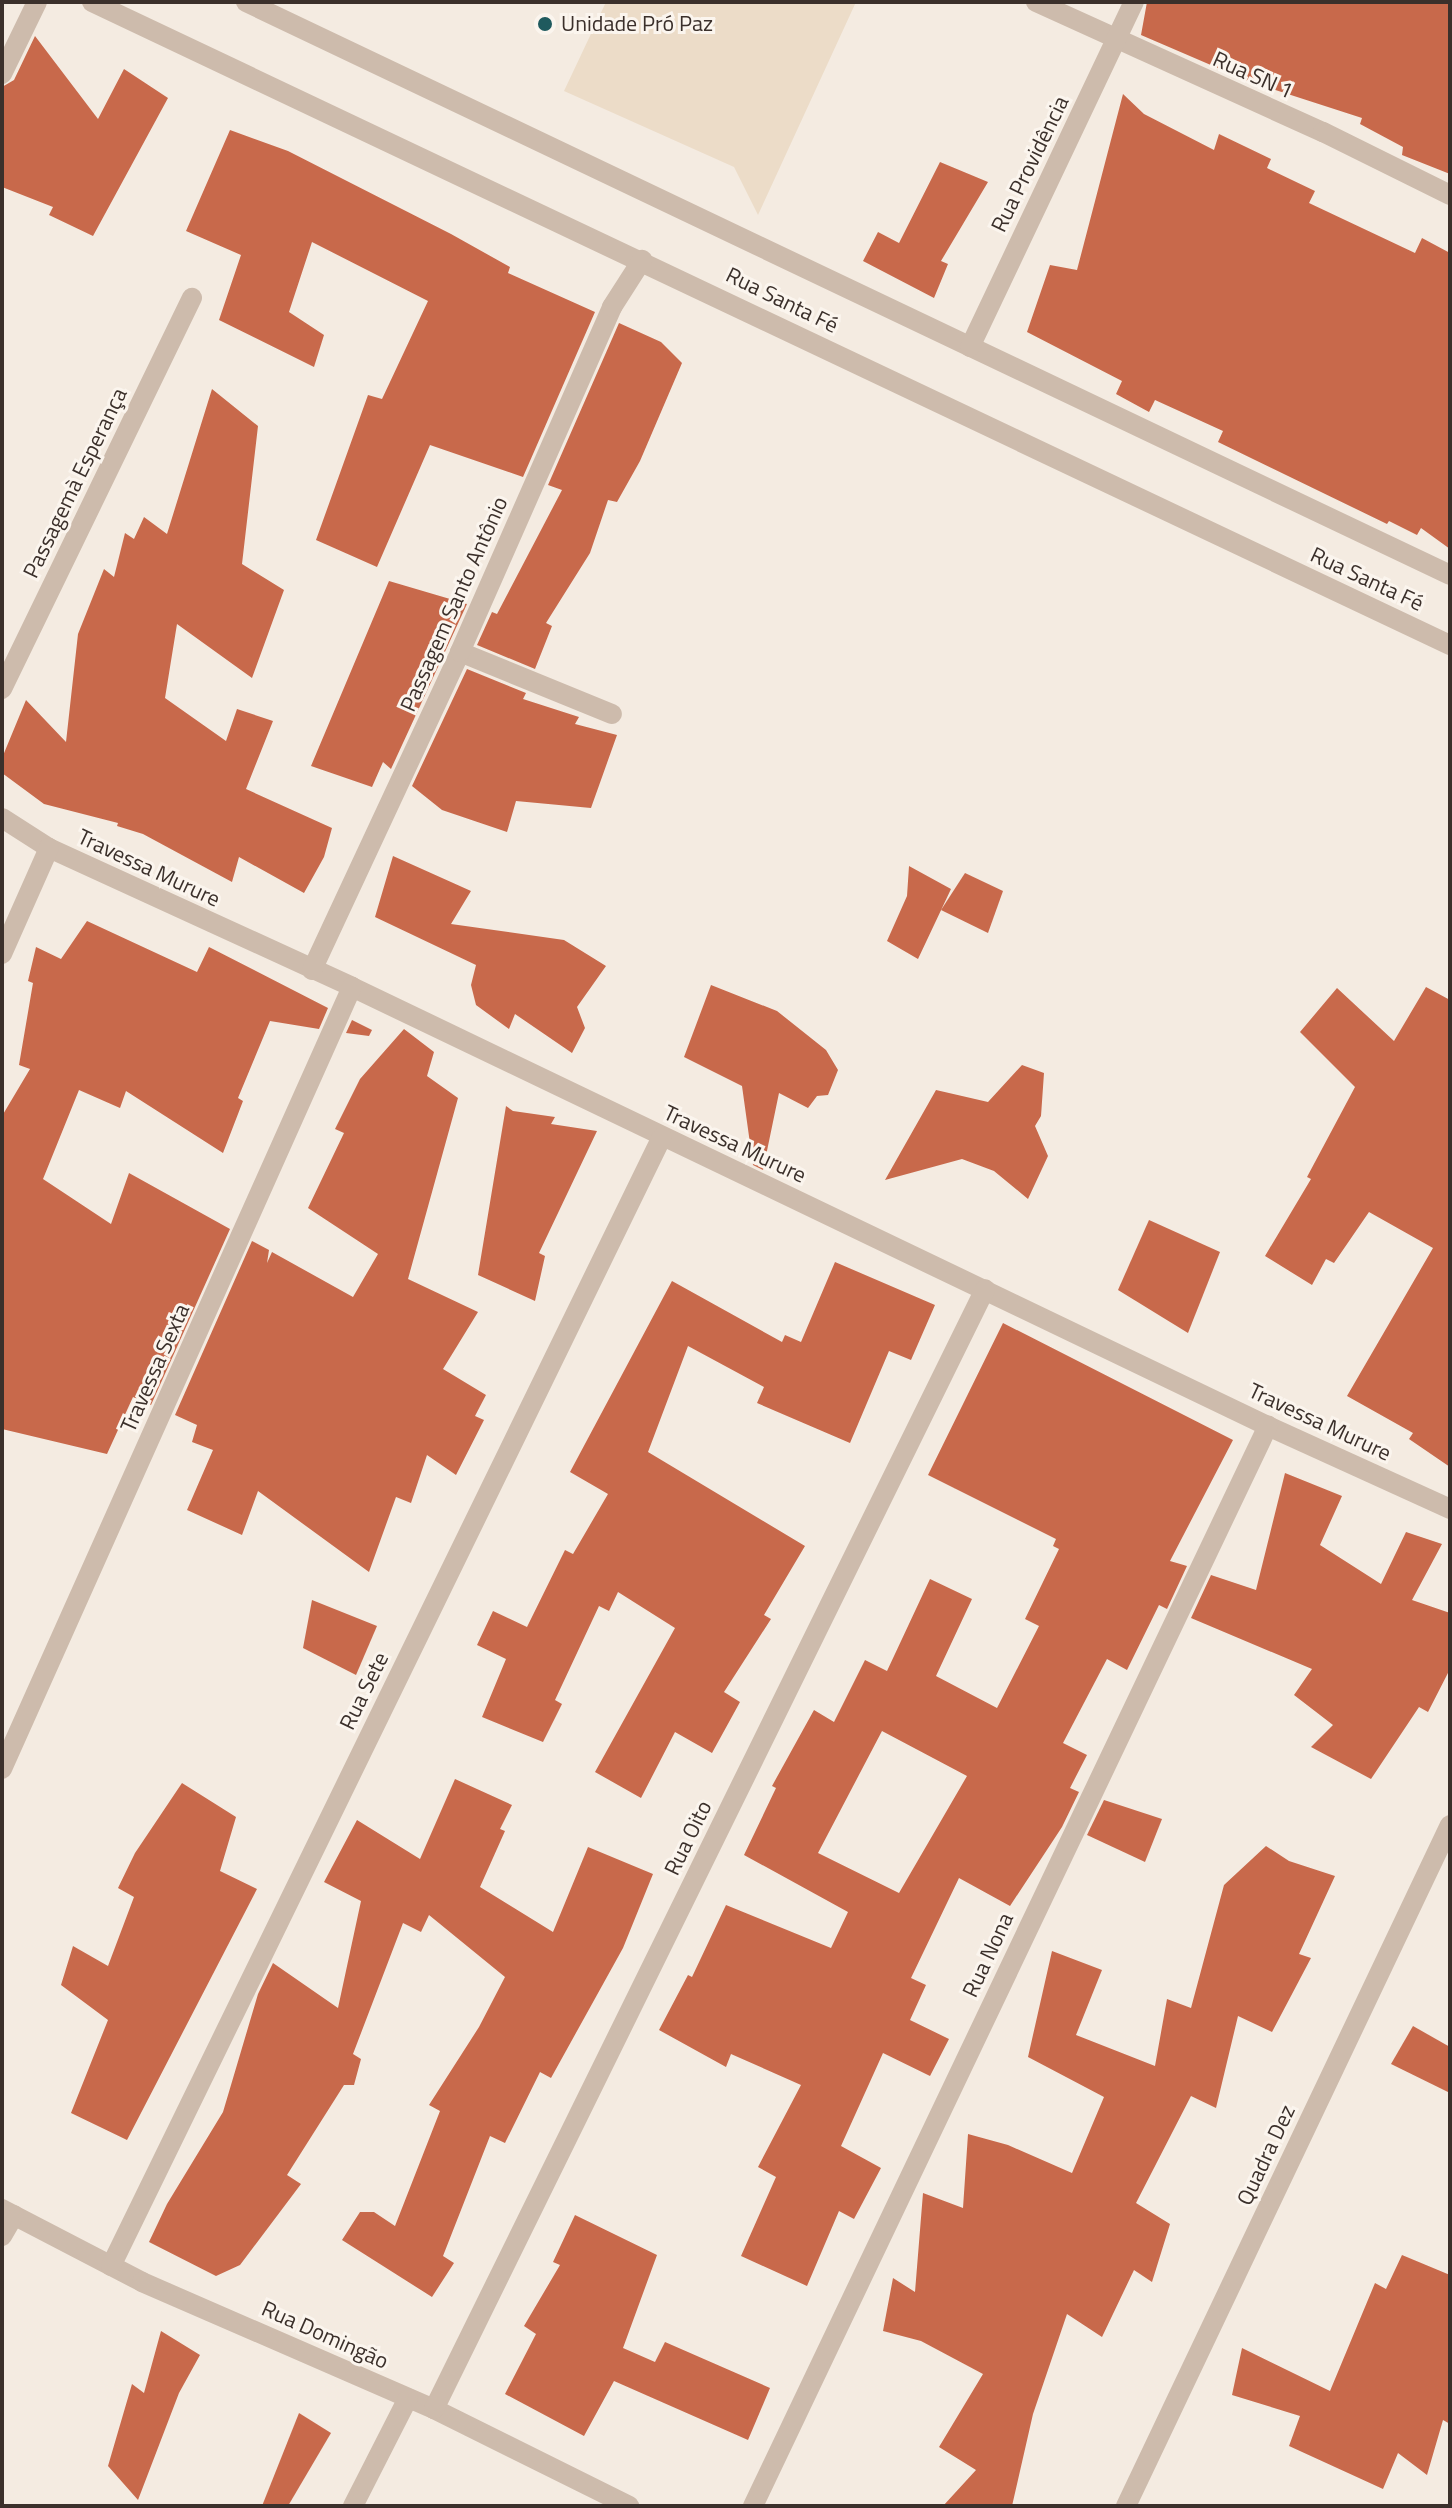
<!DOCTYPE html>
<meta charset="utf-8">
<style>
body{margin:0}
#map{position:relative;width:1452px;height:2508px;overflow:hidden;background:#f4ebe1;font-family:"Titillium Web",sans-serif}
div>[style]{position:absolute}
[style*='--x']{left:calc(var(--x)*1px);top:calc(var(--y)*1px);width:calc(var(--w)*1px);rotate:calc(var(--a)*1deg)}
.plaza>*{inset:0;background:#ecdcc8}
.building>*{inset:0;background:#c8694b}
.minor>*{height:20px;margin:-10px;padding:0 10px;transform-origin:10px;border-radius:10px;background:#cdbbac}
.dots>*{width:22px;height:22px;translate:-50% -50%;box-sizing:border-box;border:4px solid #fbf5ee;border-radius:50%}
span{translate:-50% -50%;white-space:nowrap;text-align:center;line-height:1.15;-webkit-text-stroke:6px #fbf5ee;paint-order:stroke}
.poi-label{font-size:22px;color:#3b302b}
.left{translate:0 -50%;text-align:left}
.street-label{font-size:22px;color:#3b302b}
.frame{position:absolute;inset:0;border:4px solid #3b302b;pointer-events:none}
</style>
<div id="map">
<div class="plaza">
<i style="clip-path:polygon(606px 2px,856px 2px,758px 215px,734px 167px,564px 91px)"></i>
</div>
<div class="building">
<i style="clip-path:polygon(1147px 2px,1450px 2px,1450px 174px,1402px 155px,1403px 147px,1360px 124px,1362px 118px,1248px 81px,1141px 35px)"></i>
<i style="clip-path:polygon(35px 36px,98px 119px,124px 69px,168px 98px,93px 236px,49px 215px,53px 207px,2px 187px,2px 87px,14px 80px)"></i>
<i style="clip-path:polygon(1123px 94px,1144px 114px,1214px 150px,1219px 134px,1271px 159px,1267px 168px,1315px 191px,1309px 203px,1415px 253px,1422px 238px,1450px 253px,1450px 549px,1421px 528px,1417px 535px,1389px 521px,1387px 524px,1218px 442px,1223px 431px,1155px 400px,1149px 412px,1116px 394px,1122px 381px,1027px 332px,1050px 265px,1077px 270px)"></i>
<i style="clip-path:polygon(230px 130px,288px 151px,451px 234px,510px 267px,508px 273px,595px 312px,523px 477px,430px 445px,377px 567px,316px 540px,368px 395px,382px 399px,428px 301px,312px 242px,289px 312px,324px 335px,314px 367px,219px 320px,241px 255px,186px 231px)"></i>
<i style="clip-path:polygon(940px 162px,988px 182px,941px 261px,948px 264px,934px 298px,863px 261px,878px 232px,899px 243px)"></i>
<i style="clip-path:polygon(619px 323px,661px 342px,682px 363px,640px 461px,617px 502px,608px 500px,590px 553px,546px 623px,552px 626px,535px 669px,477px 645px,492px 612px,497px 614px,562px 490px,548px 485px)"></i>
<i style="clip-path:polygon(212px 389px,258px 426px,242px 564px,284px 590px,252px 678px,177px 624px,165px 698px,226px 741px,237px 709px,273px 721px,246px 789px,332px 828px,324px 857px,304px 893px,239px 857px,232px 882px,143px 834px,117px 826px,118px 823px,44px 804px,2px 773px,2px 758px,26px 700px,66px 742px,78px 634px,104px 569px,114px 577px,125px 533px,134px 539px,144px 517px,167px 534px)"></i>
<i style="clip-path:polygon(389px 581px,467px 604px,391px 769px,383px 762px,372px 787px,311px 766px)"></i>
<i style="clip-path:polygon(467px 669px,526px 693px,523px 699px,579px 717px,575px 724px,617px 735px,591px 808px,516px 801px,507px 832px,442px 810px,412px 786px)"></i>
<i style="clip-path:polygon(393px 856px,471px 891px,451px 924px,564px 940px,606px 966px,577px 1007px,585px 1028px,572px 1053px,515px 1014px,509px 1029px,476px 1005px,471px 985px,476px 965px,375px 917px)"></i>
<i style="clip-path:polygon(909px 866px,951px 889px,918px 959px,887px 941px,907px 896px)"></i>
<i style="clip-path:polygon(965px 873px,1003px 891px,988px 933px,941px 910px)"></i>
<i style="clip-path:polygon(87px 921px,197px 972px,209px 947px,328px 1008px,319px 1029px,270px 1021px,238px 1098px,243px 1101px,223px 1153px,126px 1091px,120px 1108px,79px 1090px,43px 1179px,111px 1224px,129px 1173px,230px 1229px,151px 1405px,133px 1397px,107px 1454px,2px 1429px,2px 1116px,30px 1069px,19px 1065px,33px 983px,28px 981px,36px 947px,61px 959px)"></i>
<i style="clip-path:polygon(711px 985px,777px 1011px,826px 1050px,838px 1070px,828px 1095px,817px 1096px,808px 1108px,779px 1093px,763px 1170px,753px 1165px,742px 1086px,684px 1057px)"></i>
<i style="clip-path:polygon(1426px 987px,1450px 1000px,1450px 1467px,1409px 1439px,1413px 1433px,1347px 1396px,1433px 1248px,1369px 1212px,1334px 1263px,1326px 1259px,1312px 1285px,1265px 1256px,1311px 1179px,1307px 1177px,1355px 1087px,1300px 1032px,1337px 988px,1394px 1041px)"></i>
<i style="clip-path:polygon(352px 1020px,372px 1030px,369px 1036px,346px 1033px)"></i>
<i style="clip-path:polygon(404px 1029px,434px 1052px,427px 1076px,458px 1098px,408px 1279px,478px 1312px,443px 1369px,486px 1395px,475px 1416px,484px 1420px,456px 1475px,427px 1455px,411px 1503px,396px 1497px,369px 1572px,258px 1491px,242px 1535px,187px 1510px,213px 1450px,192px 1442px,197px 1425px,175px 1415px,252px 1241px,269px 1250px,267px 1263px,272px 1252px,353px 1297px,378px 1254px,308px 1208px,344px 1133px,335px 1129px,360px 1079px)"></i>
<i style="clip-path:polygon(1022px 1065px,1044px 1073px,1041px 1116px,1035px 1126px,1048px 1156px,1028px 1199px,994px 1171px,962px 1159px,885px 1180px,936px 1090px,988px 1102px)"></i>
<i style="clip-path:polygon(506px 1106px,513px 1111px,555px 1117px,551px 1124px,597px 1131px,539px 1253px,545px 1256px,535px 1301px,478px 1275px)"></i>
<i style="clip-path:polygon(1149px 1220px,1220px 1252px,1188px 1333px,1118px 1290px)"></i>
<i style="clip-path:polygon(835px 1262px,935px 1305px,911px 1360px,889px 1351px,850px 1443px,757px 1403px,764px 1387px,688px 1346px,648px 1452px,805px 1546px,764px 1615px,771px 1619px,724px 1692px,740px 1702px,712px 1753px,675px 1732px,641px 1798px,595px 1772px,675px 1628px,618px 1592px,609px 1611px,599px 1606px,555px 1700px,562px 1704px,543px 1742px,482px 1717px,506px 1659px,477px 1645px,493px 1611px,527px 1627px,565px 1550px,573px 1554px,608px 1494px,570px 1472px,672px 1281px,782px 1342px,785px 1335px,801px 1342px)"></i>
<i style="clip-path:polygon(evenodd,1003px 1323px,1233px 1440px,1170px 1561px,1187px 1566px,1167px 1609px,1159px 1605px,1127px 1670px,1107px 1659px,1063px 1743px,1087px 1755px,1070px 1788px,1079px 1792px,1062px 1827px,1010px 1906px,959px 1878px,911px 1978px,926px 1985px,910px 2020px,949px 2039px,930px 2076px,883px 2053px,841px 2146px,881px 2168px,854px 2219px,839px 2211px,807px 2286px,741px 2256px,776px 2177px,758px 2167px,801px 2085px,731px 2054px,726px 2067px,659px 2030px,688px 1975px,692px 1977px,726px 1905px,831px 1948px,848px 1912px,744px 1855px,776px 1788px,772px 1786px,814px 1710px,834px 1722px,865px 1660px,887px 1671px,930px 1579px,972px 1599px,936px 1676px,997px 1708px,1039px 1626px,1025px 1619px,1059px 1549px,1053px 1546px,1056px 1539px,928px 1475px,1003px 1323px,882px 1731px,967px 1776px,899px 1893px,818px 1853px,882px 1731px)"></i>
<i style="clip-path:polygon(1285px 1473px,1342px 1496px,1320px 1545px,1381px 1584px,1406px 1532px,1442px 1544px,1412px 1600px,1450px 1613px,1450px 1669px,1428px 1712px,1419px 1707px,1371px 1779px,1311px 1747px,1333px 1725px,1294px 1695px,1312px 1669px,1191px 1618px,1211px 1575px,1256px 1590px)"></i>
<i style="clip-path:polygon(312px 1600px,377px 1626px,356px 1675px,303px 1648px)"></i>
<i style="clip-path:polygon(455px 1779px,512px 1805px,500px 1829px,505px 1831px,480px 1887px,553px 1932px,588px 1847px,653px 1874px,623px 1948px,551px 2078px,540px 2072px,505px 2143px,490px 2136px,443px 2256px,454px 2263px,432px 2297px,342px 2240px,360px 2212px,374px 2212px,395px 2226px,440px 2111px,429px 2105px,479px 2027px,505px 1977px,429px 1915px,421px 1932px,403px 1923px,353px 2054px,361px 2059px,354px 2085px,344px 2085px,287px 2175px,301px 2184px,240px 2265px,216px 2276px,149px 2242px,167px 2204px,223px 2112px,258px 1994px,273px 1963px,338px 2008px,361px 1901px,324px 1882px,357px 1820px,420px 1859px)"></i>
<i style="clip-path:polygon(182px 1783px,236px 1817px,220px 1871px,257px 1889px,127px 2140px,71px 2113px,108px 2020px,61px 1985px,73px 1946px,108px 1966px,134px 1897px,118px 1888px,135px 1853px)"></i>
<i style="clip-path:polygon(1104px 1800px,1162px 1819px,1145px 1862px,1087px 1835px)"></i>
<i style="clip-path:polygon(1266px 1846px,1289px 1861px,1335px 1876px,1299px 1954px,1311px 1958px,1272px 2032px,1238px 2016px,1216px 2108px,1191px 2096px,1136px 2203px,1170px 2224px,1152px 2282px,1134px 2270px,1102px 2337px,1067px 2314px,1033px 2414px,1012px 2506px,943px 2506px,976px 2470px,939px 2447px,983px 2374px,921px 2341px,883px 2331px,893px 2278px,915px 2292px,923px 2193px,963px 2208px,968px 2134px,1008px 2145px,1072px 2173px,1104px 2097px,1028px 2057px,1052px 1951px,1102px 1970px,1076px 2035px,1155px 2066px,1167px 1999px,1191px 2008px,1224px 1885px)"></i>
<i style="clip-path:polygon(1413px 2026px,1450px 2047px,1450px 2093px,1391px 2064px)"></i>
<i style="clip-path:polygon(575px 2215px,657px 2255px,623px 2348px,655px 2362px,665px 2342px,770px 2388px,748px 2440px,614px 2381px,584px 2436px,505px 2394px,536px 2334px,524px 2326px,560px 2265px,553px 2262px)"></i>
<i style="clip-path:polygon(1402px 2255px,1450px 2275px,1450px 2424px,1443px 2420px,1427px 2475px,1398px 2453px,1383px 2489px,1289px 2446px,1300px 2416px,1232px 2395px,1242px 2348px,1330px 2391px,1375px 2283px,1386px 2289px)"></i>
<i style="clip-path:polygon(161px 2331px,200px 2355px,179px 2393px,138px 2500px,108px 2466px,132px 2384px,144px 2393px)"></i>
<i style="clip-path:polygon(299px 2413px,331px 2433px,288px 2506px,262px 2506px)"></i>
</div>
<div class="minor">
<i style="--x:92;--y:2;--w:1503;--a:25.34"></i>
<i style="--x:246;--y:2;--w:1333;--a:25.45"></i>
<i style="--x:1036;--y:2;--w:315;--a:24.4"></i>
<i style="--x:1323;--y:132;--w:142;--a:26.4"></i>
<i style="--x:2;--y:74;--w:80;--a:-64.1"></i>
<i style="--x:970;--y:347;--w:382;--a:-64.6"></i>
<i style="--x:460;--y:652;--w:164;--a:22.2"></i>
<i style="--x:2;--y:689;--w:435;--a:-64.1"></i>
<i style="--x:2;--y:818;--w:56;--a:32.6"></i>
<i style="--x:49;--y:848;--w:333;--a:24.6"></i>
<i style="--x:352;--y:987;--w:1016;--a:25.61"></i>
<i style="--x:1268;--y:1426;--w:200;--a:24.5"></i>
<i style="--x:2;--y:954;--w:116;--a:-66.1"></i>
<i style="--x:312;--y:970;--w:351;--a:-65"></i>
<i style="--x:460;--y:652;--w:377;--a:-66.2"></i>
<i style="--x:612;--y:307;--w:56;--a:-57.4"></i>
<i style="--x:2;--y:1769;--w:857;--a:-65.89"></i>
<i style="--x:2;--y:2209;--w:158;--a:27.5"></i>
<i style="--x:142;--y:2282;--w:318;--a:23.5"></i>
<i style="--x:434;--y:2409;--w:218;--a:26.4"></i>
<i style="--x:2;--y:2236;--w:24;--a:-60"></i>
<i style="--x:111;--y:2266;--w:1256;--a:-63.99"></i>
<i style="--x:434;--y:2409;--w:1248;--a:-63.8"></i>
<i style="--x:353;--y:2506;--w:121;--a:-63"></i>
<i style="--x:753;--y:2506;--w:1197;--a:-64.51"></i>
<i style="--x:1126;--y:2506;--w:754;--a:-64.56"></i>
</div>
<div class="dots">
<i style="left:545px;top:24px;background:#1f5a5e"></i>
</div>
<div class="poi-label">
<span class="left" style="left:561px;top:24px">Unidade Pró Paz</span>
</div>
<div class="street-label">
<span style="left:1253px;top:75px;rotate:24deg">Rua SN 1</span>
<span style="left:1030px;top:164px;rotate:-64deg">Rua Providência</span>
<span style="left:782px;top:300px;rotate:26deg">Rua Santa Fé</span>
<span style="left:75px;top:483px;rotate:-64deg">Passagemà Esperança</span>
<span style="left:1367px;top:579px;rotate:25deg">Rua Santa Fé</span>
<span style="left:454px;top:604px;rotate:-66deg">Passagem Santo Antônio</span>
<span style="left:149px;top:868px;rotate:25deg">Travessa Murure</span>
<span style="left:735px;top:1144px;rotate:25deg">Travessa Murure</span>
<span style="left:155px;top:1368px;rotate:-66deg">Travessa Sexta</span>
<span style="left:1320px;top:1422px;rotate:25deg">Travessa Murure</span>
<span style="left:364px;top:1691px;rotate:-64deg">Rua Sete</span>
<span style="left:688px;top:1838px;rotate:-64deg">Rua Oito</span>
<span style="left:988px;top:1955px;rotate:-65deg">Rua Nona</span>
<span style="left:1266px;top:2155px;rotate:-65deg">Quadra Dez</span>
<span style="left:325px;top:2335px;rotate:24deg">Rua Domingão</span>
</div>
<div class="frame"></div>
</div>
